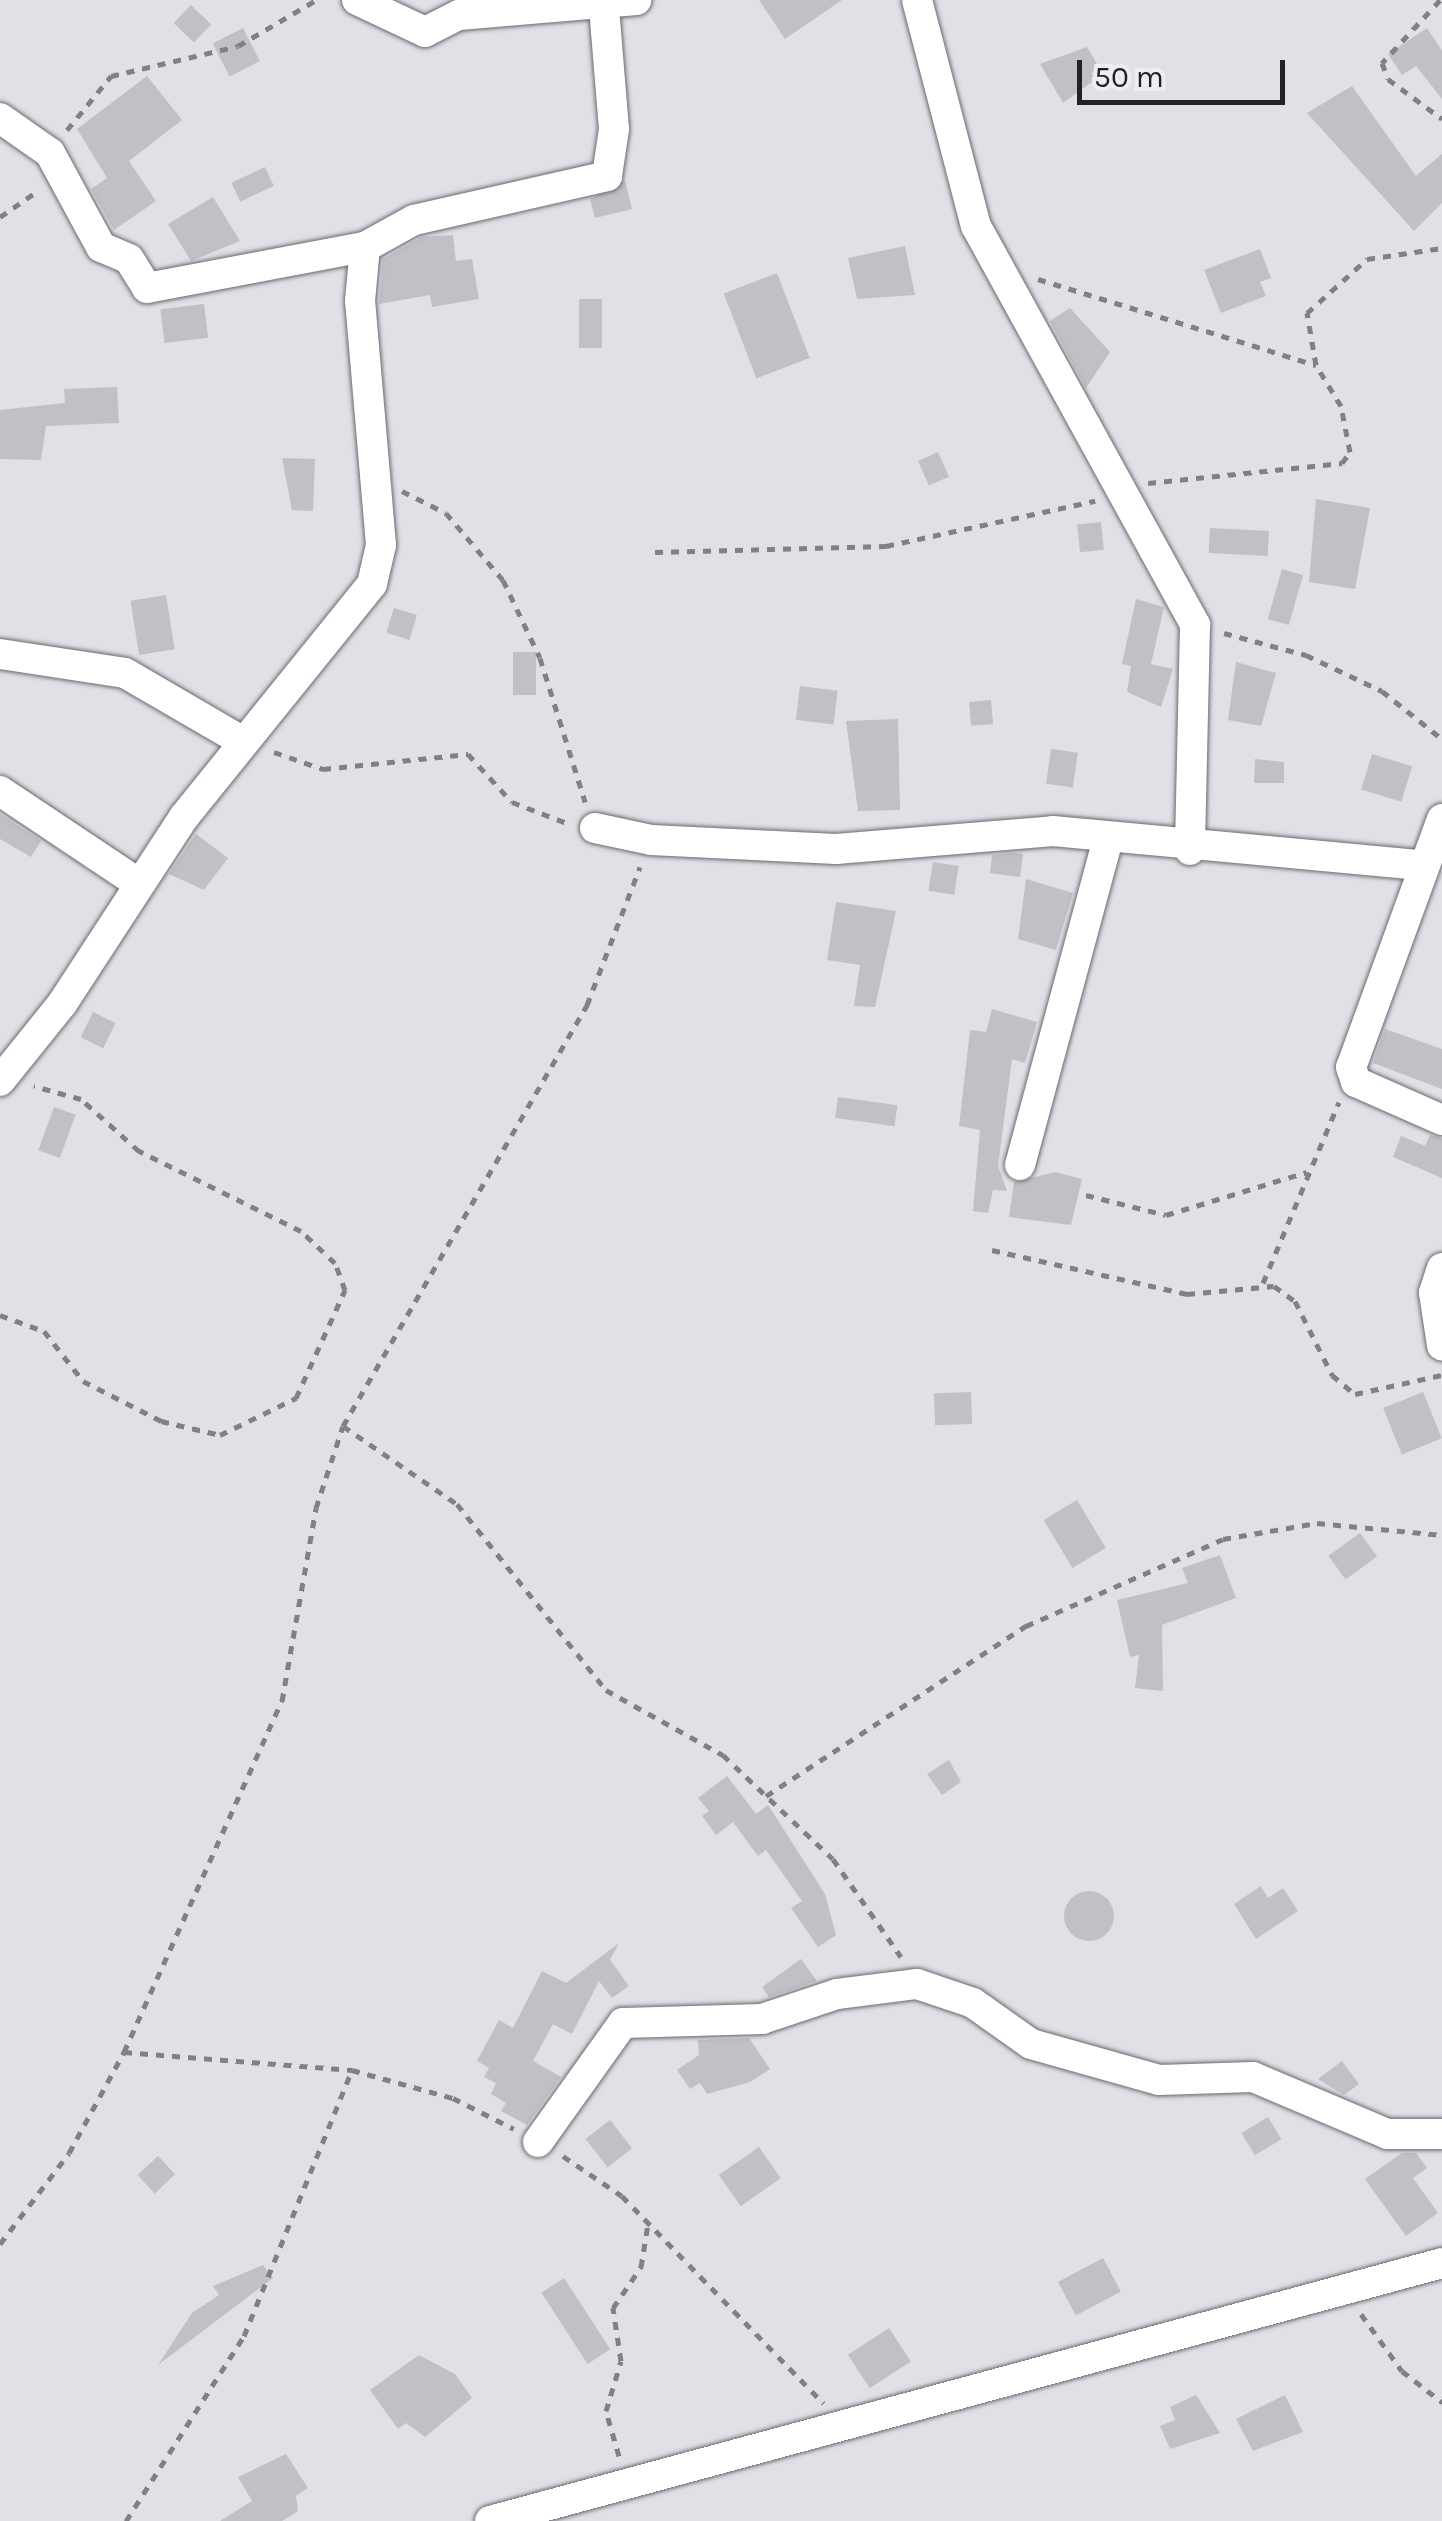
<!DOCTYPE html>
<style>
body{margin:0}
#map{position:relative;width:1442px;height:2521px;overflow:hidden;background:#e2dfe7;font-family:Karla,sans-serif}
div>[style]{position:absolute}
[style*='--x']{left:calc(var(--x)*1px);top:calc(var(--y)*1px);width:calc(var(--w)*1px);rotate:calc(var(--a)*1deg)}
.building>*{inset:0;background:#c2bfc7;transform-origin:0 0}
.round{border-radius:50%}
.path>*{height:5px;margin-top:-2.5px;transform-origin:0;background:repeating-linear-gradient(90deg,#828085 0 8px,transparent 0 16px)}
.roads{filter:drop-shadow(0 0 2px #6c6970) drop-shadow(0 0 2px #6c6970)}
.minor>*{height:30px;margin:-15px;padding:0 15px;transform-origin:15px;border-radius:15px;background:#fff}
span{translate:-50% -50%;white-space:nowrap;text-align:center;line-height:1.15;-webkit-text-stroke:9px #efecf4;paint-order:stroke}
.scale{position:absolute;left:1077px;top:60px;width:208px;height:45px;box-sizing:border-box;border:5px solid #222124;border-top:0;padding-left:12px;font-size:30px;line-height:35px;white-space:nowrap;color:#222124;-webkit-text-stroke:8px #efecf4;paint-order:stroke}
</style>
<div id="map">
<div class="building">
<i style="clip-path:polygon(759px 0,842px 0,785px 39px)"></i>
<i style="left:191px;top:5px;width:28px;height:25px;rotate:44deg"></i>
<i style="left:243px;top:28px;width:37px;height:34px;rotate:63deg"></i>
<i style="clip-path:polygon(1427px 28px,1442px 51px,1442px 99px,1416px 66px,1402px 75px,1388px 54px)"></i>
<i style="clip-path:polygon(1087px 47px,1103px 74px,1063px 103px,1040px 64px)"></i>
<i style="clip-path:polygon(147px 76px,182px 120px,129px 161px,156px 201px,114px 230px,91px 189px,107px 178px,77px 129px)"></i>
<i style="clip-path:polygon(1352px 86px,1416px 176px,1442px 154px,1442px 203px,1414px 231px,1307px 113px)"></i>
<i style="left:265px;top:167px;width:21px;height:37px;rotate:65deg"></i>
<i style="clip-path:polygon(625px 181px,632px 209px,595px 218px,590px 199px)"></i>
<i style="clip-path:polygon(213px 197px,240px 241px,191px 261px,168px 224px)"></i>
<i style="clip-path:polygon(453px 235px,456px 261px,472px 259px,479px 299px,432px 307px,430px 295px,379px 304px,383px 259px,422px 237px)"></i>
<i style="clip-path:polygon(905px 246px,915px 295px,857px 299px,848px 258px)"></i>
<i style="clip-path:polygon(1260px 249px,1271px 278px,1260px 282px,1266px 296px,1221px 313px,1204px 270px)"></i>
<i style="left:777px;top:273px;width:91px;height:57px;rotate:69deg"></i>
<i style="left:579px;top:299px;width:23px;height:49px"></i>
<i style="left:204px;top:304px;width:34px;height:44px;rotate:83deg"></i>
<i style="clip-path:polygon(1070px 308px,1110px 352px,1086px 388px,1050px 321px)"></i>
<i style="clip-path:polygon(117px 387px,119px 423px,46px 426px,41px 460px,0 459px,0 410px,65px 403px,64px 389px)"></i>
<i style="left:938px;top:452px;width:27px;height:22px;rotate:66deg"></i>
<i style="clip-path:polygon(282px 458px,315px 459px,313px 511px,292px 510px)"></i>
<i style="clip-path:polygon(1316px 499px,1370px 508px,1355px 589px,1309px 582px)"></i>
<i style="left:1101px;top:522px;width:28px;height:24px;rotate:84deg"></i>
<i style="left:1210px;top:528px;width:59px;height:25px;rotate:3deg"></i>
<i style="left:1282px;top:569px;width:22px;height:52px;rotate:16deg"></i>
<i style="left:166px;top:595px;width:55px;height:36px;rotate:81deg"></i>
<i style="clip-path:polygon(1136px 599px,1164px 607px,1151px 664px,1173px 669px,1161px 707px,1127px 692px,1131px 666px,1122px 664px)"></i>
<i style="left:394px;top:608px;width:24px;height:26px;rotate:17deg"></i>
<i style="left:513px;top:652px;width:23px;height:43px"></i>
<i style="clip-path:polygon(1236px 662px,1276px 673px,1261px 726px,1228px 720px)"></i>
<i style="left:800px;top:686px;width:38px;height:34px;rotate:7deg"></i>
<i style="left:991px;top:700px;width:24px;height:22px;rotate:85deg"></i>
<i style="clip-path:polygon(898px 719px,900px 810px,858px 811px,846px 721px)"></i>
<i style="left:1051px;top:749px;width:27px;height:35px;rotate:8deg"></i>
<i style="left:1372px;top:754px;width:42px;height:37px;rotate:17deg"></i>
<i style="clip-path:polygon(1255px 759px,1284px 762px,1284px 783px,1254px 783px)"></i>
<i style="clip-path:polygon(0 814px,41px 841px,31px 857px,0 839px)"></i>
<i style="clip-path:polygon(196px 834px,228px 858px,204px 890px,169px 874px)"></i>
<i style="clip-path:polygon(1013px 853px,1023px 854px,1020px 877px,990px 873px,992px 855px)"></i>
<i style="left:933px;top:862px;width:26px;height:29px;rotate:9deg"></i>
<i style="clip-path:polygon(1026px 879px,1073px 893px,1056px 950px,1018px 939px)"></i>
<i style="clip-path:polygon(836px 902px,896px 911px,875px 1007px,854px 1006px,860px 965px,827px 960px)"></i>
<i style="clip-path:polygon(992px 1009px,1037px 1022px,1025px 1063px,1012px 1059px,998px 1166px,1007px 1191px,993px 1190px,988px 1213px,973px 1211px,980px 1130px,959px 1126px,970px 1030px,986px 1032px)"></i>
<i style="left:93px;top:1012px;width:25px;height:28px;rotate:26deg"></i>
<i style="clip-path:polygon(1385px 1029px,1442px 1049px,1442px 1089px,1373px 1063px)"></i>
<i style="left:838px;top:1097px;width:60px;height:21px;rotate:8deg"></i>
<i style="left:54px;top:1107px;width:23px;height:46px;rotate:20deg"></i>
<i style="clip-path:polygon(1430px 1135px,1442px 1138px,1442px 1178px,1393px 1157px,1401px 1136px,1425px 1146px)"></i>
<i style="clip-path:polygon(1055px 1172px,1082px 1179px,1071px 1225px,1009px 1217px,1014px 1182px)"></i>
<i style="left:971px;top:1392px;width:32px;height:37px;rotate:88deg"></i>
<i style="left:1423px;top:1392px;width:50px;height:43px;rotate:68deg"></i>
<i style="left:1077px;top:1500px;width:56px;height:39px;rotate:59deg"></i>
<i style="left:1360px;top:1533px;width:29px;height:39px;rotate:54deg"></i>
<i style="clip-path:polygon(1220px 1555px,1236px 1598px,1162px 1625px,1163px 1691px,1135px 1688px,1139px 1655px,1130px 1657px,1117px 1600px,1188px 1583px,1182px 1568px)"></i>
<i style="clip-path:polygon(949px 1760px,961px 1782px,942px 1795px,927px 1774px)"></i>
<i style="clip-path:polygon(727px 1776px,756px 1814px,768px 1805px,825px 1894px,836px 1935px,818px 1947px,791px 1908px,802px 1901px,766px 1850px,758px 1856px,733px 1822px,716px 1835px,702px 1816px,709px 1811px,698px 1798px)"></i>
<i style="clip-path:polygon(1261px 1886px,1268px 1898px,1283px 1888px,1298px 1911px,1256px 1939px,1234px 1904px)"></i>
<i class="round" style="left:1064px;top:1891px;width:50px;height:50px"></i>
<i style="clip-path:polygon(619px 1943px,610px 1960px,629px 1986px,612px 1998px,599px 1981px,572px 2034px,553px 2024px,533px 2061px,561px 2077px,527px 2125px,501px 2111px,506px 2103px,491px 2094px,496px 2083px,484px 2077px,489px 2068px,477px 2061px,499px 2020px,513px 2028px,542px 1971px,566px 1983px)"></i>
<i style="clip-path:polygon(801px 1959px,817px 1981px,769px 1997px,762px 1987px)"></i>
<i style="clip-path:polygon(749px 2038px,770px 2069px,750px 2082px,707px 2094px,700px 2083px,690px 2089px,677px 2070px,699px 2055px,698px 2040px)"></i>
<i style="clip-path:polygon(1342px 2061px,1359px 2084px,1344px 2095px,1318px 2079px)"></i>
<i style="left:1268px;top:2117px;width:26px;height:31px;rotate:59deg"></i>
<i style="left:610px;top:2120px;width:36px;height:31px;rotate:52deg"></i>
<i style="left:759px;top:2147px;width:38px;height:49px;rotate:55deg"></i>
<i style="clip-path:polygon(1402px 2153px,1416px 2153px,1427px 2168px,1413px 2178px,1438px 2213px,1406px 2236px,1365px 2179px)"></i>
<i style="left:158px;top:2156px;width:25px;height:28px;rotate:47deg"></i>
<i style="left:1103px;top:2258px;width:38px;height:51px;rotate:62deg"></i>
<i style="clip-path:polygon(263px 2265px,273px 2278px,158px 2365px,192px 2313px,219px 2295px,213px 2286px)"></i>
<i style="left:564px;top:2278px;width:85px;height:27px;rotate:57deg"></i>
<i style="left:889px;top:2328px;width:40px;height:49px;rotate:57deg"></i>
<i style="clip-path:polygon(419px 2355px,455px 2374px,472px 2398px,425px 2437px,406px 2423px,398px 2429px,370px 2390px)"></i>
<i style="clip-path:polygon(1196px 2395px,1220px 2433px,1170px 2449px,1160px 2426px,1175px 2420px,1170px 2407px)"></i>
<i style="clip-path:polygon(1285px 2395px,1303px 2432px,1253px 2451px,1236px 2419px)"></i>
<i style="clip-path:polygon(286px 2454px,308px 2488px,296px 2496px,298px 2511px,282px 2521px,220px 2521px,252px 2501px,238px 2477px)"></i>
</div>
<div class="path">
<i style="--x:1440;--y:0;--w:86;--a:132.6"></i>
<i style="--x:1382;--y:63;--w:17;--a:69"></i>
<i style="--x:1388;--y:79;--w:67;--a:36.5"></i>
<i style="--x:67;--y:130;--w:70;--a:-50.8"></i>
<i style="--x:111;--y:76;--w:130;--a:-13.3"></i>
<i style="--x:238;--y:46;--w:91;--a:-30.5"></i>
<i style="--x:0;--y:217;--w:47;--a:-34.7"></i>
<i style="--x:1038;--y:279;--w:291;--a:17.2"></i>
<i style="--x:1148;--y:483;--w:195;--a:-5.9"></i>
<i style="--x:1342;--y:463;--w:14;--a:-54"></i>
<i style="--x:1350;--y:452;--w:47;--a:-101.1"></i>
<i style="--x:1341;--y:406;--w:48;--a:-121.4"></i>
<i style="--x:1316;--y:365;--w:53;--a:-99.8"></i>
<i style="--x:1307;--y:313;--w:81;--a:-42"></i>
<i style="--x:1367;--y:259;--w:76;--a:-8.3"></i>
<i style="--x:402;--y:491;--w:49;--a:26.6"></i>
<i style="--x:446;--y:513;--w:88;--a:49.6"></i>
<i style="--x:503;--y:580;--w:86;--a:64.6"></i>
<i style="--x:540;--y:658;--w:151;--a:72.6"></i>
<i style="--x:655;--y:552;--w:231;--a:-1.5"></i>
<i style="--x:886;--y:546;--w:214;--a:-12.2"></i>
<i style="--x:1224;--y:633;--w:85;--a:15"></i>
<i style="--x:1306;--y:655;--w:84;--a:25.3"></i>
<i style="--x:1382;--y:691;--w:77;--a:38.7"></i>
<i style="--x:274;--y:752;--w:52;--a:19.1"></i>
<i style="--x:323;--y:769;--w:146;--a:-5.9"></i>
<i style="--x:468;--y:754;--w:65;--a:47.5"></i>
<i style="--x:512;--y:802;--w:59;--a:20.9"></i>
<i style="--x:1086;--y:1195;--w:82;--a:14"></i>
<i style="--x:1166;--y:1215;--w:147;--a:-17"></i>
<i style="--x:992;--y:1250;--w:200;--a:12.7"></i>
<i style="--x:1187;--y:1294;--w:87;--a:-5.3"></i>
<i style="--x:1274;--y:1286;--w:26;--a:36"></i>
<i style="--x:1295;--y:1301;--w:83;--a:63.4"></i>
<i style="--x:1332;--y:1375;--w:30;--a:40"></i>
<i style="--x:1355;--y:1394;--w:89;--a:-12.3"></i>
<i style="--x:1263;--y:1283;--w:196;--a:-67.2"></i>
<i style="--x:0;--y:1315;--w:47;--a:20"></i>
<i style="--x:44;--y:1331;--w:63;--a:52"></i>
<i style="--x:83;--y:1381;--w:88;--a:27.1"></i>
<i style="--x:161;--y:1421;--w:61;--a:13.3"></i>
<i style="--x:220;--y:1435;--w:85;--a:-26"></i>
<i style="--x:296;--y:1398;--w:119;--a:-65.6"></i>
<i style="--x:345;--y:1290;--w:29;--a:-110"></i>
<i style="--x:335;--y:1263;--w:47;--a:-136.7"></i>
<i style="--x:301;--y:1231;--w:181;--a:-153.7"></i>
<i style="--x:139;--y:1151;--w:78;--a:-138.1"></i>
<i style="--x:81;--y:1099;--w:49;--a:-164.5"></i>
<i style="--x:343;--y:1426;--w:138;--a:34.4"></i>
<i style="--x:457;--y:1504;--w:238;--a:51.3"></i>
<i style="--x:606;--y:1690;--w:134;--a:29.1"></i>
<i style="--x:723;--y:1755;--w:151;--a:43.4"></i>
<i style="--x:833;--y:1859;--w:119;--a:55.2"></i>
<i style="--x:766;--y:1796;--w:311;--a:-33.2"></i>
<i style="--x:1026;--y:1626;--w:215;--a:-23.8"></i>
<i style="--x:1223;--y:1539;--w:95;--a:-9.7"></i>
<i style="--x:1317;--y:1523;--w:126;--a:5.5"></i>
<i style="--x:124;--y:2052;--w:229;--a:4.5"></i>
<i style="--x:352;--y:2070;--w:105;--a:15.5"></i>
<i style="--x:453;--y:2098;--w:68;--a:26.9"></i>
<i style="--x:563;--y:2156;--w:71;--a:34.1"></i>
<i style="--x:622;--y:2196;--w:289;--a:45.8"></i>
<i style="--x:0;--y:2244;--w:114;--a:-52.8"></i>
<i style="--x:69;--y:2153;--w:115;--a:-61.4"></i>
<i style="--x:124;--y:2052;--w:385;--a:-65.8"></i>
<i style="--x:282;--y:1701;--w:196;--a:-80"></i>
<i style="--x:316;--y:1508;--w:86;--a:-71.8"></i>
<i style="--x:343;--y:1426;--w:487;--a:-59.9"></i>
<i style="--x:587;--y:1005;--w:148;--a:-69"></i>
<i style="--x:1361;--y:2314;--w:70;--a:54.3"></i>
<i style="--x:1402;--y:2371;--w:51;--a:37.8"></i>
<i style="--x:619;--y:2456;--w:47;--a:-106.1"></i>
<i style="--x:606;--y:2411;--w:52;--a:-73.3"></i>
<i style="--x:621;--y:2361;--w:54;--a:-98.6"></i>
<i style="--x:613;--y:2308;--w:50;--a:-55.7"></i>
<i style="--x:641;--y:2267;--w:44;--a:-80.8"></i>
<i style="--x:126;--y:2521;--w:219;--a:-57.5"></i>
<i style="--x:244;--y:2336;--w:287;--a:-67.9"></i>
</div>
<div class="roads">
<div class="minor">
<i style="--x:357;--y:0;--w:75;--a:25.2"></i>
<i style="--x:425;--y:32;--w:38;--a:-27"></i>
<i style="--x:459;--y:15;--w:178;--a:-4.8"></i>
<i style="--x:917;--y:0;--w:234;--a:75.4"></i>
<i style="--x:976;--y:226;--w:455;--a:61.2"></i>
<i style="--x:1195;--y:625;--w:225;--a:91.3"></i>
<i style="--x:0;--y:118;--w:61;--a:35"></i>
<i style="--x:50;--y:153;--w:107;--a:61.5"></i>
<i style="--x:101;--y:247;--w:30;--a:23"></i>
<i style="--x:129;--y:259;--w:34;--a:58"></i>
<i style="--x:147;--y:288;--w:222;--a:-10.7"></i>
<i style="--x:0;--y:654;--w:126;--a:8.6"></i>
<i style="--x:125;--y:673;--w:135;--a:30.2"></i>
<i style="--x:0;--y:791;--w:166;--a:33.7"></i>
<i style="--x:1442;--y:819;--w:264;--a:110.1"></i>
<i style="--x:1351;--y:1067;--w:16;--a:72"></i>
<i style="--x:1356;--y:1082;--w:94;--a:23.8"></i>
<i style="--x:595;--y:828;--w:57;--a:12.1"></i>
<i style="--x:651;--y:840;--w:185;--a:2.8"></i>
<i style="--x:836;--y:849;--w:218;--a:-4.7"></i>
<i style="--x:1053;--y:831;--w:369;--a:5.3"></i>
<i style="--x:0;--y:1081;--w:99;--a:-51.2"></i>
<i style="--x:62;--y:1004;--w:223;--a:-56.9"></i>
<i style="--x:184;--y:817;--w:299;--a:-51.1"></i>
<i style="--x:372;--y:584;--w:40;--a:-77"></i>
<i style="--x:381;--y:545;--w:245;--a:-94.9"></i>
<i style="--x:360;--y:301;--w:54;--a:-84.7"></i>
<i style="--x:365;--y:247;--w:56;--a:-28.9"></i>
<i style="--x:414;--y:220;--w:198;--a:-12.8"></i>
<i style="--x:607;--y:176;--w:48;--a:-81.5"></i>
<i style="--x:614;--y:129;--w:121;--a:-94.7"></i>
<i style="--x:1020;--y:1165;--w:339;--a:-74.9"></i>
<i style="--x:1442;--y:1268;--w:26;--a:108"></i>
<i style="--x:1434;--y:1293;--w:53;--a:81.3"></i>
<i style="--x:538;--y:2142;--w:146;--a:-54.5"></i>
<i style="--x:623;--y:2023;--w:139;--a:-1.6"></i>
<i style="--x:762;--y:2019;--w:79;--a:-18.4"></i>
<i style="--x:837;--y:1994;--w:81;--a:-7.1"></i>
<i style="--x:917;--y:1984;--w:59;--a:18.7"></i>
<i style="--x:973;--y:2003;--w:71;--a:35.3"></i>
<i style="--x:1031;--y:2044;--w:133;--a:15.7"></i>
<i style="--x:1159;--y:2080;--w:94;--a:-1.8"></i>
<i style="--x:1253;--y:2077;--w:146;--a:23"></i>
<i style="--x:1387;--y:2134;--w:55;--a:0"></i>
<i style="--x:490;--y:2521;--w:986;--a:-15.16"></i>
</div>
</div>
<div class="scale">50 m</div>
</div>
